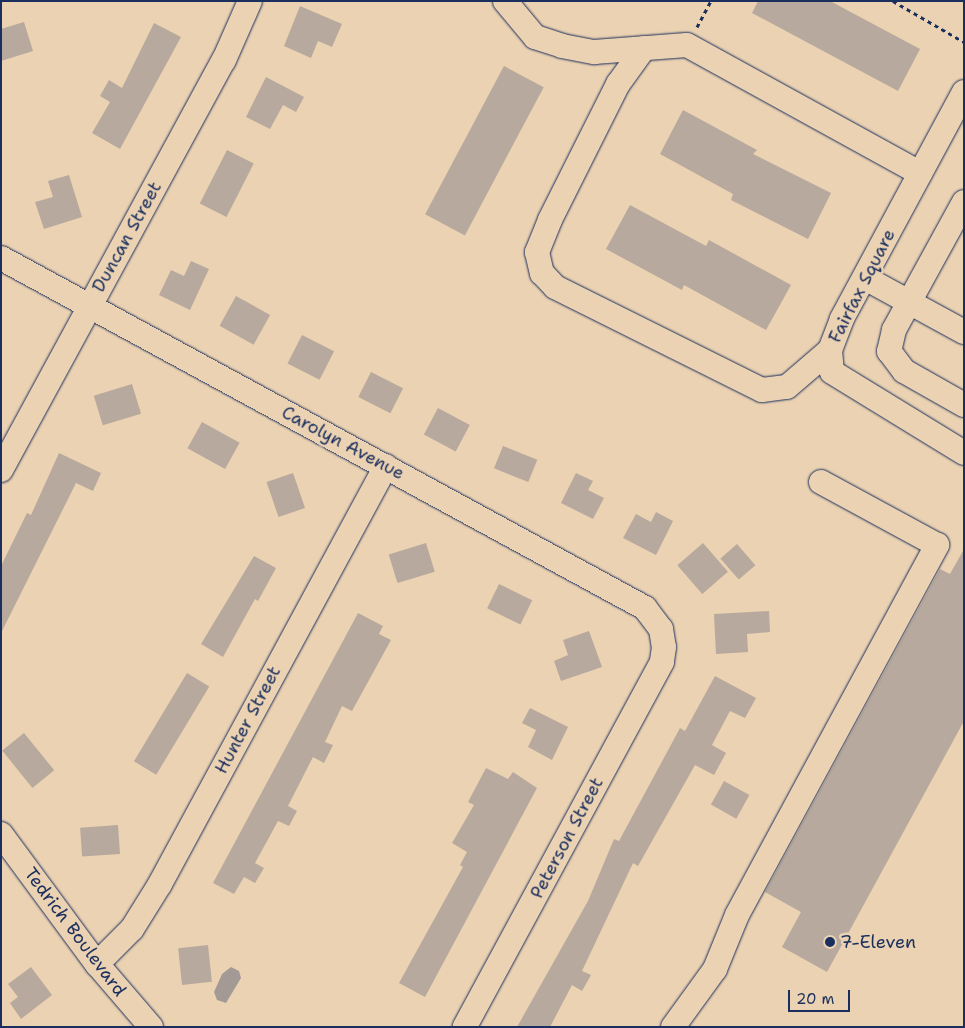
<!DOCTYPE html>
<style>
body{margin:0}
#map{position:relative;width:965px;height:1028px;overflow:hidden;background:#ebd2b2;font-family:"Shantell Sans",sans-serif}
div>[style]{position:absolute}
[style*='--x']{left:calc(var(--x)*1px);top:calc(var(--y)*1px);width:calc(var(--w)*1px);rotate:calc(var(--a)*1deg)}
.water>*{inset:0;background:#a49a95}
.building>*{inset:0;background:#b7a99d;transform-origin:0 0}
.path>*{height:3px;margin-top:-1.5px;transform-origin:0;background:repeating-linear-gradient(90deg,#1b2f5e 0 4px,transparent 0 8px)}
.roads{filter:drop-shadow(0 0 1px #1b2f5e) drop-shadow(0 0 1px #1b2f5e)}
.minor>*{height:24px;margin:-12px;padding:0 12px;transform-origin:12px;border-radius:12px;background:#ebd2b2}
.dots>*{width:14px;height:14px;translate:-50% -50%;box-sizing:border-box;border:2px solid #ebd2b2;border-radius:50%}
span{translate:-50% -50%;white-space:nowrap;text-align:center;line-height:1.15;-webkit-text-stroke:5px #ebd2b2;paint-order:stroke}
.street-label{font-size:18px;color:#1b2f5e}
.poi-label{font-size:18px;color:#1b2f5e}
.left{translate:0 -50%;text-align:left}
.frame{position:absolute;inset:0;border:2px solid #1b2f5e;pointer-events:none}
.scale{position:absolute;left:788px;top:990px;width:62px;height:22px;box-sizing:border-box;border:2px solid #1b2f5e;border-top:0;padding-left:6px;font-size:15px;line-height:18px;white-space:nowrap;color:#1b2f5e;-webkit-text-stroke:4px #ebd2b2;paint-order:stroke}
</style>
<div id="map">
<div class="water">
<i style="clip-path:polygon(231px 967px,239px 971px,241px 978px,226px 1003px,217px 1000px,214px 992px,222px 974px)"></i>
</div>
<div class="building">
<i style="clip-path:polygon(758px 1px,830px 1px,920px 49px,898px 91px,752px 13px)"></i>
<i style="clip-path:polygon(300px 6px,342px 24px,332px 47px,318px 41px,311px 58px,284px 46px)"></i>
<i style="clip-path:polygon(24px 22px,33px 51px,1px 61px,1px 29px)"></i>
<i style="clip-path:polygon(154px 23px,181px 37px,120px 149px,92px 133px,110px 102px,100px 96px,109px 80px,122px 88px)"></i>
<i style="left:504px;top:66px;width:45px;height:168px;rotate:28deg"></i>
<i style="clip-path:polygon(266px 77px,304px 97px,296px 112px,283px 105px,270px 129px,246px 117px)"></i>
<i style="clip-path:polygon(683px 110px,757px 150px,753px 154px,831px 193px,808px 239px,731px 200px,733px 194px,660px 154px)"></i>
<i style="left:227px;top:150px;width:30px;height:60px;rotate:27deg"></i>
<i style="clip-path:polygon(69px 175px,82px 217px,44px 229px,35px 202px,53px 197px,48px 181px)"></i>
<i style="clip-path:polygon(630px 205px,706px 246px,709px 240px,791px 285px,766px 330px,684px 285px,682px 290px,606px 249px)"></i>
<i style="clip-path:polygon(191px 261px,209px 269px,190px 310px,159px 295px,171px 270px,184px 276px)"></i>
<i style="left:236px;top:296px;width:39px;height:34px;rotate:29deg"></i>
<i style="left:302px;top:335px;width:36px;height:32px;rotate:27deg"></i>
<i style="left:371px;top:372px;width:36px;height:28px;rotate:27deg"></i>
<i style="left:132px;top:384px;width:31px;height:40px;rotate:73deg"></i>
<i style="left:438px;top:408px;width:36px;height:30px;rotate:28deg"></i>
<i style="left:202px;top:422px;width:43px;height:30px;rotate:29deg"></i>
<i style="left:503px;top:446px;width:37px;height:24px;rotate:22deg"></i>
<i style="clip-path:polygon(59px 453px,101px 473px,93px 491px,76px 483px,1px 633px,1px 566px,27px 513px,31px 515px)"></i>
<i style="left:293px;top:473px;width:37px;height:28px;rotate:71deg"></i>
<i style="clip-path:polygon(576px 473px,593px 481px,588px 490px,604px 498px,593px 519px,561px 503px)"></i>
<i style="clip-path:polygon(656px 512px,673px 521px,656px 555px,623px 538px,636px 514px,651px 522px)"></i>
<i style="left:426px;top:543px;width:30px;height:39px;rotate:73deg"></i>
<i style="left:703px;top:543px;width:38px;height:34px;rotate:49deg"></i>
<i style="left:737px;top:544px;width:28px;height:22px;rotate:49deg"></i>
<i style="clip-path:polygon(964px 549px,964px 721px,827px 972px,782px 947px,801px 912px,765px 892px,940px 569px,950px 574px)"></i>
<i style="clip-path:polygon(254px 556px,276px 568px,258px 601px,255px 599px,223px 657px,201px 644px)"></i>
<i style="left:499px;top:584px;width:37px;height:27px;rotate:26deg"></i>
<i style="clip-path:polygon(769px 611px,770px 632px,747px 634px,748px 652px,716px 654px,714px 614px)"></i>
<i style="clip-path:polygon(358px 613px,383px 626px,379px 634px,391px 640px,352px 711px,342px 706px,325px 742px,333px 745px,324px 763px,313px 757px,288px 806px,297px 811px,289px 826px,278px 821px,255px 863px,264px 868px,255px 883px,244px 877px,234px 894px,213px 883px)"></i>
<i style="clip-path:polygon(589px 631px,602px 667px,561px 681px,554px 661px,568px 655px,563px 640px)"></i>
<i style="left:187px;top:673px;width:26px;height:103px;rotate:31deg"></i>
<i style="clip-path:polygon(715px 676px,756px 698px,745px 718px,730px 711px,712px 745px,726px 753px,714px 775px,695px 765px,638px 866px,633px 863px,582px 971px,591px 975px,582px 991px,572px 985px,550px 1027px,517px 1027px,588px 901px,614px 839px,619px 841px,680px 728px,685px 731px)"></i>
<i style="clip-path:polygon(530px 708px,568px 727px,552px 760px,528px 747px,536px 730px,522px 723px)"></i>
<i style="left:24px;top:733px;width:48px;height:28px;rotate:51deg"></i>
<i style="clip-path:polygon(486px 768px,508px 779px,513px 772px,537px 788px,425px 997px,399px 983px,463px 867px,460px 865px,467px 852px,452px 843px,474px 805px,468px 802px)"></i>
<i style="left:724px;top:781px;width:29px;height:27px;rotate:29deg"></i>
<i style="left:118px;top:825px;width:29px;height:38px;rotate:86deg"></i>
<i style="left:208px;top:945px;width:37px;height:30px;rotate:84deg"></i>
<i style="clip-path:polygon(31px 967px,52px 995px,21px 1019px,10px 1003px,18px 997px,8px 984px)"></i>
</div>
<div class="path">
<i style="--x:893;--y:1;--w:82;--a:30"></i>
<i style="--x:697;--y:27;--w:30;--a:-62"></i>
</div>
<div class="roads">
<div class="minor">
<i style="--x:505;--y:1;--w:47;--a:50.2"></i>
<i style="--x:535;--y:37;--w:28;--a:18"></i>
<i style="--x:562;--y:46;--w:33;--a:11"></i>
<i style="--x:594;--y:52;--w:93;--a:-4.3"></i>
<i style="--x:687;--y:45;--w:266;--a:28.8"></i>
<i style="--x:644;--y:48;--w:44;--a:125.8"></i>
<i style="--x:618;--y:84;--w:152;--a:116.6"></i>
<i style="--x:550;--y:220;--w:35;--a:112"></i>
<i style="--x:537;--y:252;--w:22;--a:77"></i>
<i style="--x:542;--y:273;--w:19;--a:47"></i>
<i style="--x:555;--y:287;--w:231;--a:26.5"></i>
<i style="--x:762;--y:390;--w:25;--a:-7"></i>
<i style="--x:787;--y:387;--w:57;--a:-40.7"></i>
<i style="--x:964;--y:92;--w:258;--a:118.3"></i>
<i style="--x:842;--y:319;--w:33;--a:111"></i>
<i style="--x:830;--y:350;--w:22;--a:85"></i>
<i style="--x:832;--y:372;--w:155;--a:31.5"></i>
<i style="--x:964;--y:202;--w:146;--a:118.7"></i>
<i style="--x:894;--y:330;--w:22;--a:103"></i>
<i style="--x:889;--y:351;--w:25;--a:53"></i>
<i style="--x:904;--y:371;--w:69;--a:29.5"></i>
<i style="--x:1;--y:258;--w:733;--a:28.52"></i>
<i style="--x:645;--y:608;--w:26;--a:53"></i>
<i style="--x:661;--y:629;--w:18;--a:81"></i>
<i style="--x:664;--y:647;--w:15;--a:98"></i>
<i style="--x:662;--y:662;--w:415;--a:118.4"></i>
<i style="--x:865;--y:278;--w:113;--a:28.6"></i>
<i style="--x:1;--y:470;--w:467;--a:-61.5"></i>
<i style="--x:224;--y:60;--w:64;--a:-66.2"></i>
<i style="--x:1;--y:834;--w:162;--a:53.6"></i>
<i style="--x:97;--y:964;--w:83;--a:49.4"></i>
<i style="--x:97;--y:964;--w:49;--a:-45"></i>
<i style="--x:132;--y:929;--w:53;--a:-58.1"></i>
<i style="--x:160;--y:884;--w:475;--a:-61.6"></i>
<i style="--x:673;--y:1027;--w:72;--a:-54.1"></i>
<i style="--x:715;--y:969;--w:58;--a:-67.8"></i>
<i style="--x:737;--y:915;--w:421;--a:-61.6"></i>
<i style="--x:937;--y:545;--w:132;--a:-151.5"></i>
</div>
</div>
<div class="dots">
<i style="left:830px;top:942px;background:#1b2f5e"></i>
</div>
<div class="street-label">
<span style="left:127px;top:237px;rotate:-61deg">Duncan Street</span>
<span style="left:862px;top:286px;rotate:-63deg">Fairfax Square</span>
<span style="left:343px;top:443px;rotate:28deg">Carolyn Avenue</span>
<span style="left:248px;top:720px;rotate:-62deg">Hunter Street</span>
<span style="left:567px;top:838px;rotate:-62deg">Peterson Street</span>
<span style="left:75px;top:932px;rotate:53deg">Tedrich Boulevard</span>
</div>
<div class="poi-label">
<span class="left" style="left:840px;top:942px">7-Eleven</span>
</div>
<div class="frame"></div>
<div class="scale">20 m</div>
</div>
